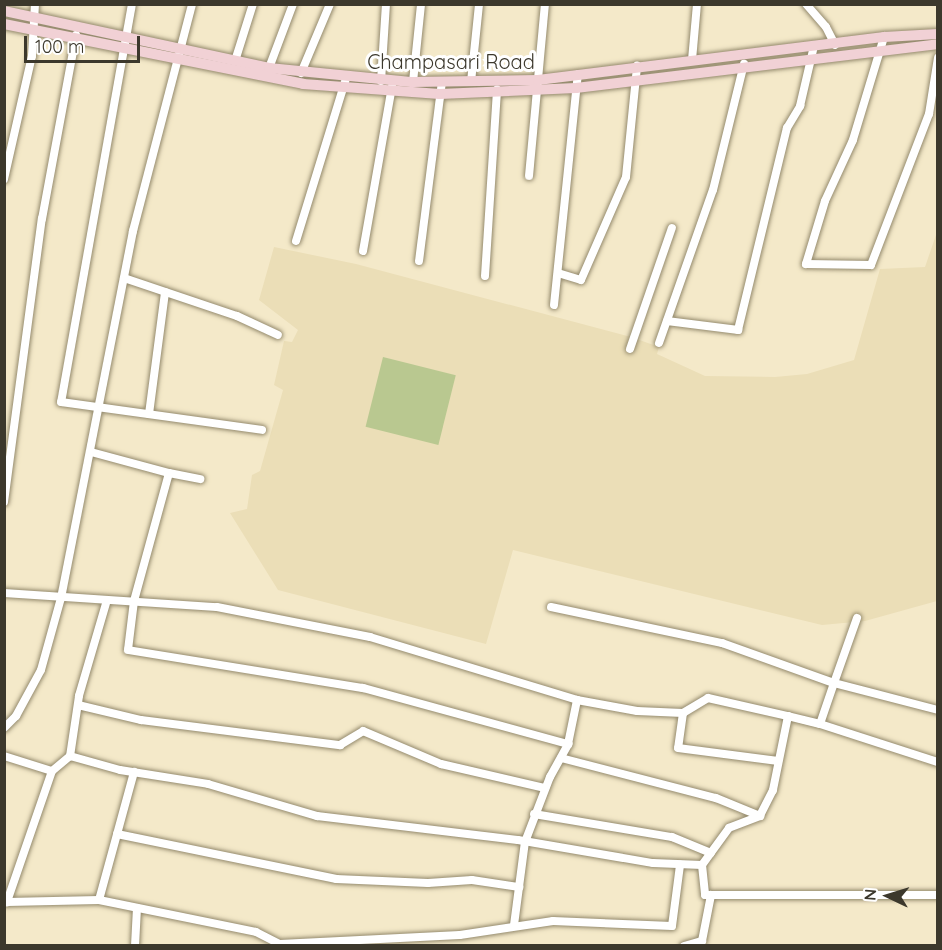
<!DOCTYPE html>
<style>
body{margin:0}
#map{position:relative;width:942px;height:950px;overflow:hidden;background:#f4e9c9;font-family:Quicksand,sans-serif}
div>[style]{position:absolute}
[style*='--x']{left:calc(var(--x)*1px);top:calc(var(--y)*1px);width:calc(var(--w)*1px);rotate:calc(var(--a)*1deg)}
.built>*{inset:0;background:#ebdeb7}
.green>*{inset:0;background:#b9c890;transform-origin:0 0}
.roads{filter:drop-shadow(0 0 2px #948a6d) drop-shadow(0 0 2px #948a6d)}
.minor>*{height:8px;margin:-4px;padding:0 4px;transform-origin:4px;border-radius:4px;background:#fff}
.secondary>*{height:10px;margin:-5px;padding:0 5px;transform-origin:5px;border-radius:5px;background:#f1d1d5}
span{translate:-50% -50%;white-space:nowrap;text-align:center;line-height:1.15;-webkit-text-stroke:6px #fff;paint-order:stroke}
.street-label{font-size:20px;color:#3c382c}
.frame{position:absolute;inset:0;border:6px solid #3c382c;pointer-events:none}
.north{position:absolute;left:858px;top:866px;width:60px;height:60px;-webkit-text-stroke:4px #fff;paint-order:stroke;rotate:274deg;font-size:16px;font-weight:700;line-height:24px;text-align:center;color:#3c382c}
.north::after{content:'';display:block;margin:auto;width:21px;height:27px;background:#3c382c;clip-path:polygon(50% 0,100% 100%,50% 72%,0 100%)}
.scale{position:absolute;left:24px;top:36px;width:116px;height:27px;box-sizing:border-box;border:3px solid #3c382c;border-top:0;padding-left:8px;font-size:18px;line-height:21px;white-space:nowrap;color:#3c382c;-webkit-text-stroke:4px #fff;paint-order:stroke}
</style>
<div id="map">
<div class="built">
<i style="clip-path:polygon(937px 232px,937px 601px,865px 621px,822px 625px,513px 550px,486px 644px,278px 590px,230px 513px,247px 509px,252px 475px,260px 471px,283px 390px,274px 385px,284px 341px,292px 342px,298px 330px,259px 300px,274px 247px,356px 264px,631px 337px,659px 347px,657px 354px,705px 376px,775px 377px,807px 374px,854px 360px,880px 269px,925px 267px)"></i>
</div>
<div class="green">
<i style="left:383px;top:357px;width:75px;height:72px;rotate:14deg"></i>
</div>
<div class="roads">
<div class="minor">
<i style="--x:132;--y:4;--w:404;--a:100.1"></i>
<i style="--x:61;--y:402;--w:203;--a:7.9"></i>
<i style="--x:806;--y:4;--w:30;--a:49"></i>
<i style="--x:826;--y:27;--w:20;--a:63"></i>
<i style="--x:884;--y:37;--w:108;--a:106.8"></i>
<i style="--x:853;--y:140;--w:67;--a:114.7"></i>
<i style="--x:825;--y:201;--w:66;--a:106.8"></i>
<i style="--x:806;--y:264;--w:65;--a:0.9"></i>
<i style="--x:871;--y:265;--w:162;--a:-69"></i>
<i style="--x:929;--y:114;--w:57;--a:-80.9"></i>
<i style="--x:692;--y:60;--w:56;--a:-84.9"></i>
<i style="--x:235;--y:61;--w:60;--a:-72.5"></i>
<i style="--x:269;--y:68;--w:68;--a:-69.4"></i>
<i style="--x:301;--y:73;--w:75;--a:-67.2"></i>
<i style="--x:381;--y:81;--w:77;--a:-86.3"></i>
<i style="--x:413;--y:82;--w:78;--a:-84.1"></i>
<i style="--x:471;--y:82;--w:78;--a:-84.1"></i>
<i style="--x:529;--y:176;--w:173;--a:-84.7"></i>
<i style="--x:4;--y:179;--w:126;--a:-77.2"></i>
<i style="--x:32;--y:56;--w:52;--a:-86.7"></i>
<i style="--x:296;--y:241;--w:170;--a:-72.9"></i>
<i style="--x:363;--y:251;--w:167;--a:-80"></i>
<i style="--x:419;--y:261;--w:180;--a:-82.7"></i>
<i style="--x:558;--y:273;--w:24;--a:17"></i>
<i style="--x:581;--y:280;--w:112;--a:-66.4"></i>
<i style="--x:626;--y:177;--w:112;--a:-84.3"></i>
<i style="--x:485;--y:276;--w:187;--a:-86.3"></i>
<i style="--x:124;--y:278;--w:119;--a:18.6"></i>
<i style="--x:237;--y:316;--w:45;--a:24.9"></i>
<i style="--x:554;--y:305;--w:232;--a:-84.1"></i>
<i style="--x:667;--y:321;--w:72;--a:7.2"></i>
<i style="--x:738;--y:330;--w:208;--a:-76.4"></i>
<i style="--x:787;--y:128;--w:26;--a:-59"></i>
<i style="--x:800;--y:106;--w:62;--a:-76.9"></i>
<i style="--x:659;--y:343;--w:162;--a:-70.6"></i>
<i style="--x:713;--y:190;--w:130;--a:-76.2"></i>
<i style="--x:630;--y:349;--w:128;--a:-70.9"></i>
<i style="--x:149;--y:414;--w:123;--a:-82.5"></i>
<i style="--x:91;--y:452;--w:81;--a:15.1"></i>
<i style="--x:169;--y:473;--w:133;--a:105.3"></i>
<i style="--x:134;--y:601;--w:49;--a:97"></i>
<i style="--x:128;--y:650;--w:238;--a:9.2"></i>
<i style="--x:363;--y:688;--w:213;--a:15.3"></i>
<i style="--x:169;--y:473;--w:32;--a:11"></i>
<i style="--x:4;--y:502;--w:286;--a:-82.4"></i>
<i style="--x:42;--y:219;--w:187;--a:-79.5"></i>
<i style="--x:4;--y:593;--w:213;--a:3.8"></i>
<i style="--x:217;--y:607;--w:156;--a:11.1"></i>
<i style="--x:370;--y:637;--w:216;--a:16.9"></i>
<i style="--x:577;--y:700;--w:61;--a:10.4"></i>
<i style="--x:637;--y:711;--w:46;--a:2.5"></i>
<i style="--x:683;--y:713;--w:29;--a:-31"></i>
<i style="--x:708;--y:698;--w:82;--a:12.7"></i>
<i style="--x:107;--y:600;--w:100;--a:106.3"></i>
<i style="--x:79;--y:696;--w:61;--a:98.5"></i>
<i style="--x:70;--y:756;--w:52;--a:15.6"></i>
<i style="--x:120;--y:770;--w:89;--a:9"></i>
<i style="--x:208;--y:784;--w:114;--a:16.4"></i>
<i style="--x:317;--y:816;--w:202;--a:6.8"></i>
<i style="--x:518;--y:840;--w:137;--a:9.7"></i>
<i style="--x:653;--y:863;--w:49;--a:2.3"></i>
<i style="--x:551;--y:607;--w:175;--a:11.9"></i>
<i style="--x:722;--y:643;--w:119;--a:19.7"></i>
<i style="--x:834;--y:683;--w:69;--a:-70.5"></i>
<i style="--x:78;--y:705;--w:65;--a:13.4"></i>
<i style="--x:141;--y:720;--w:201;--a:7.2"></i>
<i style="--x:340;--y:745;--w:27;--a:-31"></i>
<i style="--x:363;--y:731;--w:85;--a:22.9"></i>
<i style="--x:441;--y:764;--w:107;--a:13"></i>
<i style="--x:938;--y:710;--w:107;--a:-165.4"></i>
<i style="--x:834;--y:683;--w:43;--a:108.9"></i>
<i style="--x:820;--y:724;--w:33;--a:-166"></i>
<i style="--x:788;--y:716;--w:76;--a:101.5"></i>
<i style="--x:773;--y:790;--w:29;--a:117"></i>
<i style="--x:760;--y:816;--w:33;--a:159"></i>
<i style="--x:729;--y:828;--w:46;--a:126.1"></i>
<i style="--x:702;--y:865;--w:30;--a:84"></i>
<i style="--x:705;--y:895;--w:233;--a:0"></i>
<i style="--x:683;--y:713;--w:35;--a:98"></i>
<i style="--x:678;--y:748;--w:101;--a:7.4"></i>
<i style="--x:820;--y:724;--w:124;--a:17.9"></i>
<i style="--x:4;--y:728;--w:17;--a:-45"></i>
<i style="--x:16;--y:716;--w:52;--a:-61.5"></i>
<i style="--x:41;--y:670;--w:75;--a:-74.5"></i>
<i style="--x:61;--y:598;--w:374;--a:-78.9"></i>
<i style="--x:133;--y:231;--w:235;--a:-75.4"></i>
<i style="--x:4;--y:756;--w:50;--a:17.4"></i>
<i style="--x:70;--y:756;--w:23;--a:140"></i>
<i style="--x:52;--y:771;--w:139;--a:109"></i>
<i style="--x:7;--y:902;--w:92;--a:-1.2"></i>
<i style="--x:99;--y:900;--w:160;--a:11.5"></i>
<i style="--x:256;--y:932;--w:27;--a:27"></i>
<i style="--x:280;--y:944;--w:180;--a:-2.9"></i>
<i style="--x:460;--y:935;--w:94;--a:-8.6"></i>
<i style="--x:553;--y:921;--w:119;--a:2.4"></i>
<i style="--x:672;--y:926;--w:62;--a:-82.5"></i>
<i style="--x:561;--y:758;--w:160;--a:14.5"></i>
<i style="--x:716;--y:798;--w:48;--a:22.2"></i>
<i style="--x:534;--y:814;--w:140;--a:9.5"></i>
<i style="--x:672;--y:837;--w:42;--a:22.3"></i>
<i style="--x:117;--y:834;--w:224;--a:11.6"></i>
<i style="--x:336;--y:879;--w:92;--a:2.5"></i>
<i style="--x:428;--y:883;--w:44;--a:-3.9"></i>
<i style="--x:472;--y:880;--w:48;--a:8.5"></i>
<i style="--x:99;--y:900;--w:133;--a:-74.7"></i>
<i style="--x:514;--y:925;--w:84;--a:-82.5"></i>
<i style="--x:525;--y:842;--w:70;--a:-69"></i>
<i style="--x:550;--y:777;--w:38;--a:-61"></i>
<i style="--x:568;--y:744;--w:45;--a:-78.4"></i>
<i style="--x:135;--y:946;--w:38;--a:-87"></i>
<i style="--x:684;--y:946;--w:19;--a:-16"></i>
<i style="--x:702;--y:941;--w:47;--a:-78.9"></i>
</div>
<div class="secondary">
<i style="--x:4;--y:11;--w:271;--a:12.1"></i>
<i style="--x:269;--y:68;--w:145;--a:5.6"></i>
<i style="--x:413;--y:82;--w:125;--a:-0.9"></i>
<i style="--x:538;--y:80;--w:349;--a:-7.1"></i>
<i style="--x:884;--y:37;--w:54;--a:-3.2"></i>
<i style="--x:4;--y:24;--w:305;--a:11.3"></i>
<i style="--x:303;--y:84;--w:137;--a:4.2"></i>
<i style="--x:440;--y:94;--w:136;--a:-2.5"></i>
<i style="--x:576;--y:88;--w:365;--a:-6.9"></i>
</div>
</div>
<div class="street-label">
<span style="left:451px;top:61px">Champasari Road</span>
</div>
<div class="frame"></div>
<div class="north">N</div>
<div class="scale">100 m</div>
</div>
